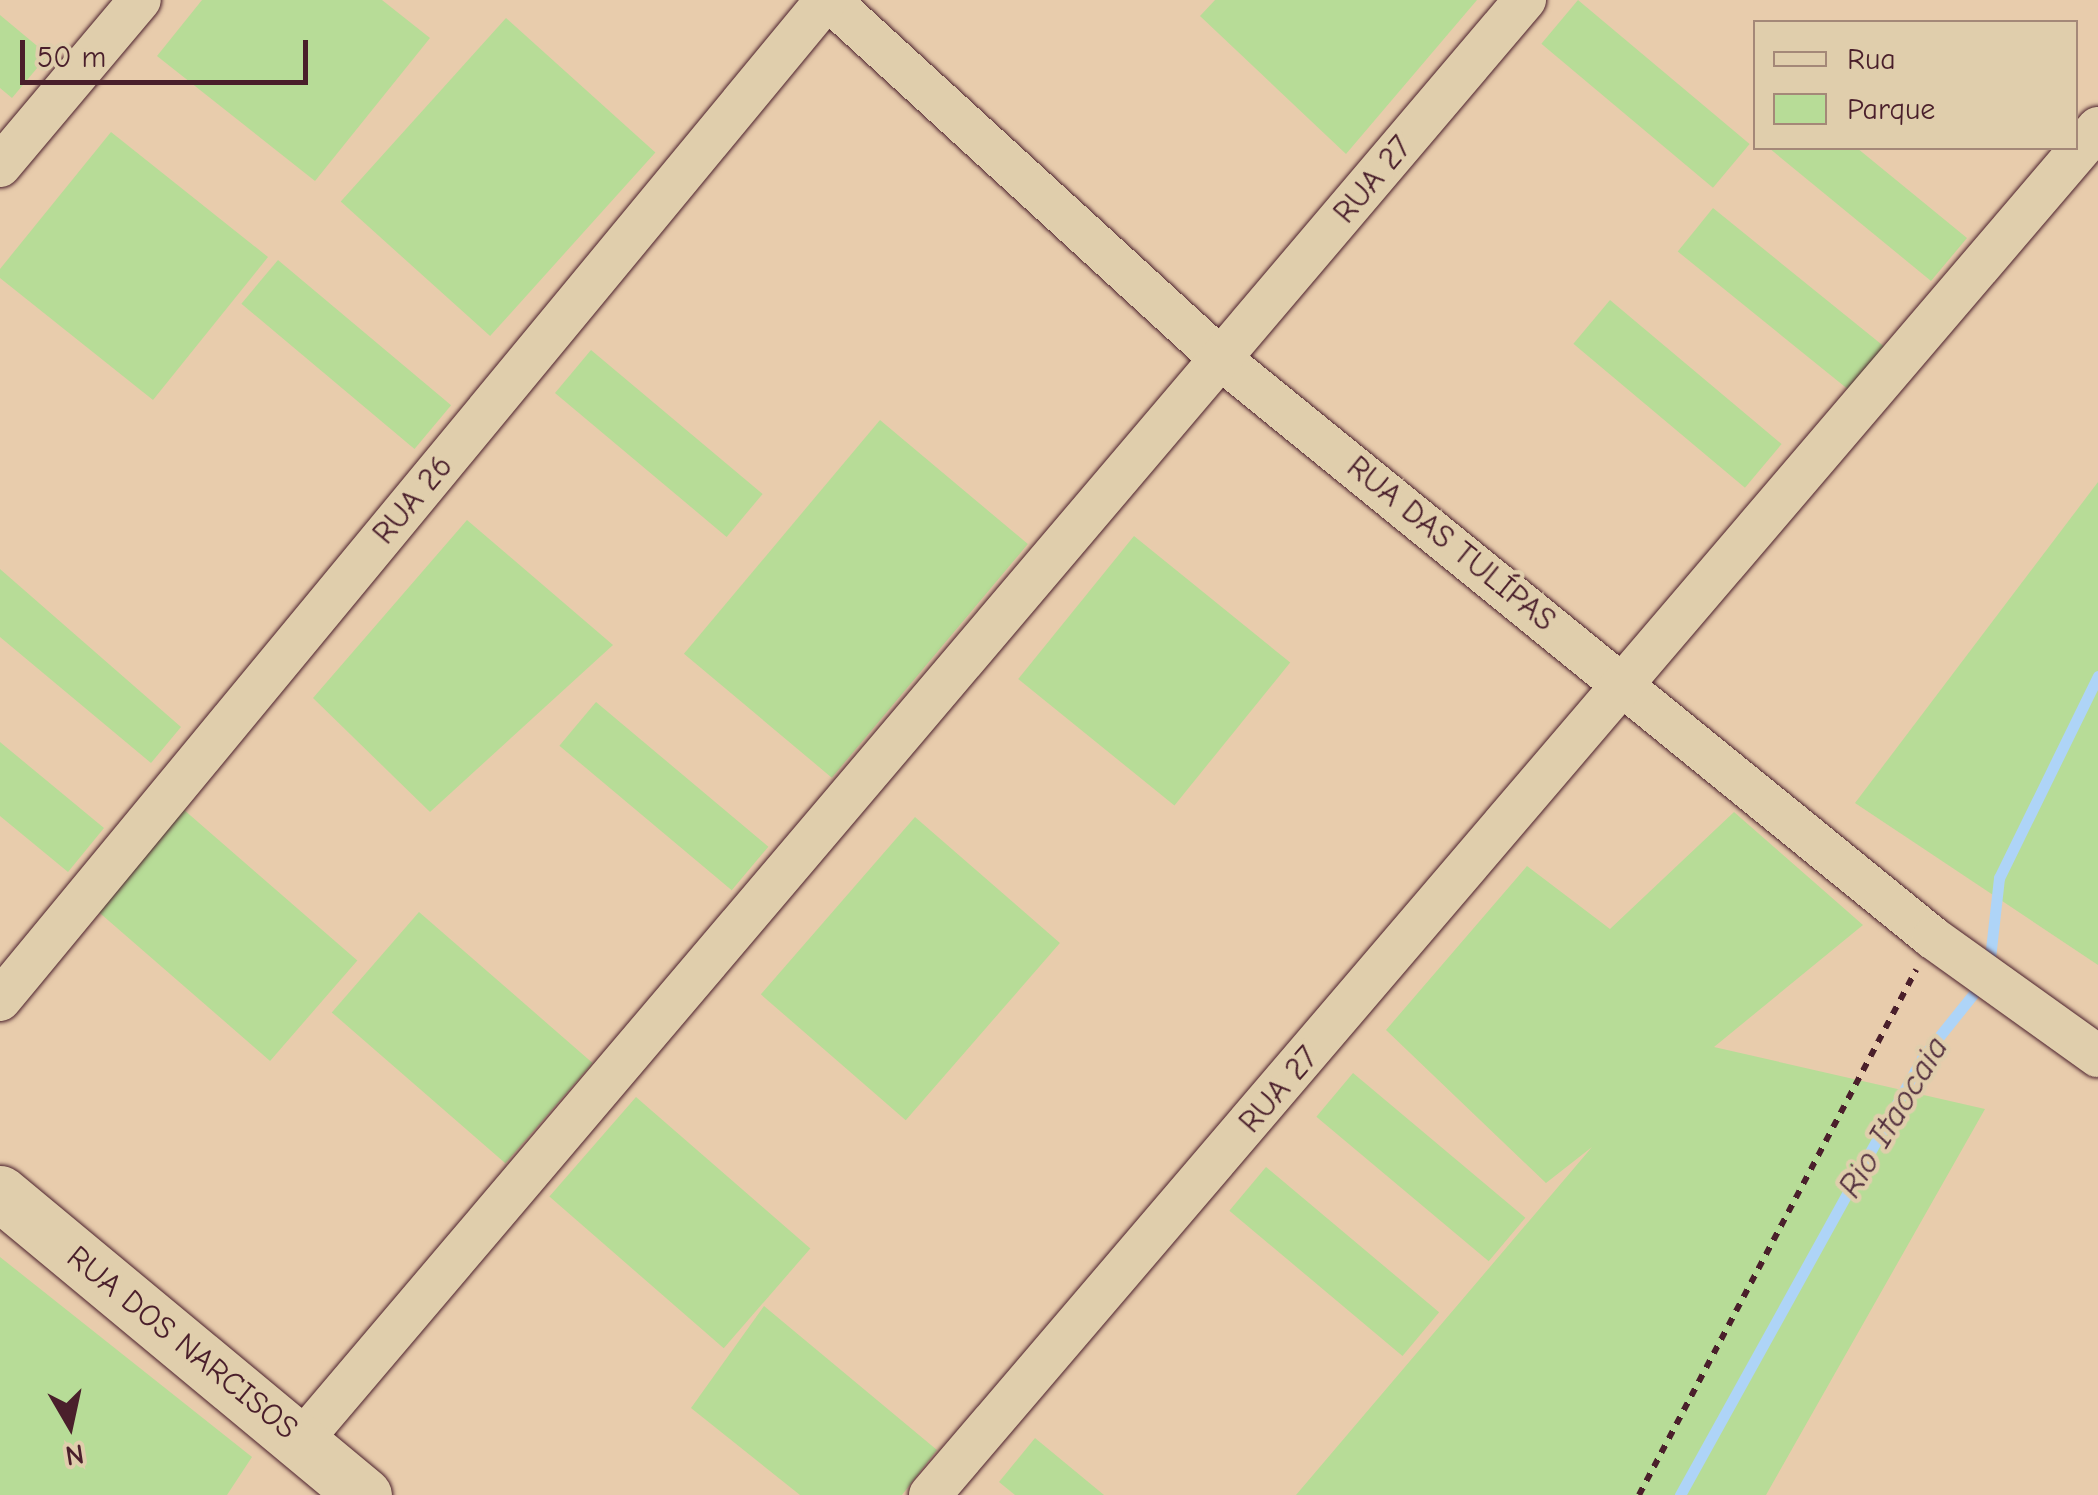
<!DOCTYPE html>
<meta charset="utf-8">
<style>
body{margin:0}
#map{position:relative;width:2098px;height:1495px;overflow:hidden;background:#e8ccac;font-family:"Comic Neue",sans-serif}
div>[style]{position:absolute}
[style*='--x']{left:calc(var(--x)*1px);top:calc(var(--y)*1px);width:calc(var(--w)*1px);rotate:calc(var(--a)*1deg)}
.green>*{inset:0;background:#b7dc97;transform-origin:0 0}
.stream>*{height:11px;margin:-5.5px;padding:0 5.5px;transform-origin:5.5px;border-radius:5.5px;background:#aed4f7}
.path>*{height:6px;margin-top:-3px;transform-origin:0;background:repeating-linear-gradient(90deg,#4a1f2b 0 8px,transparent 0 16px)}
.roads{filter:drop-shadow(0 0 2px #4a1f2b) drop-shadow(0 0 2px #4a1f2b)}
.minor>*{height:42px;margin:-21px;padding:0 21px;transform-origin:21px;border-radius:21px;background:#e0ceac}
.tertiary>*{height:55px;margin:-27.5px;padding:0 27.5px;transform-origin:27.5px;border-radius:27.5px;background:#e0ceac}
span{translate:-50% -50%;white-space:nowrap;text-align:center;line-height:1.15;-webkit-text-stroke:9px #e0ceac;paint-order:stroke}
.street-label{font-size:32px;color:#4a1f2b}
.water-label{font-size:35px;color:#54313f;font-style:italic}
.legend{position:absolute;left:1753px;top:20px;width:325px;height:130px;box-sizing:border-box;background:#e0ceac;border:2px solid #a48878;margin:0;padding:12px 18px;list-style:none;font-size:30px;color:#4a1f2b}
.legend li{display:flex;align-items:center;gap:20px;height:50px}
.legend b{width:50px;border:2px solid #a48878}
.north{position:absolute;left:20px;top:1375px;width:100px;height:100px;-webkit-text-stroke:8px #e0ceac;paint-order:stroke;rotate:171deg;font-size:28px;font-weight:700;line-height:40px;text-align:center;color:#4a1f2b}
.north::after{content:'';display:block;margin:auto;width:35px;height:45px;background:#4a1f2b;clip-path:polygon(50% 0,100% 100%,50% 72%,0 100%)}
.scale{position:absolute;left:20px;top:40px;width:288px;height:45px;box-sizing:border-box;border:5px solid #4a1f2b;border-top:0;padding-left:12px;font-size:30px;line-height:35px;white-space:nowrap;color:#4a1f2b;-webkit-text-stroke:8px #e0ceac;paint-order:stroke}
</style>
<div id="map">
<div class="green">
<i style="clip-path:polygon(202px 0,382px 0,430px 38px,315px 181px,157px 56px)"></i>
<i style="clip-path:polygon(1215px 0,1477px 0,1346px 154px,1200px 16px)"></i>
<i style="left:1578px;top:0;width:224px;height:57px;rotate:40deg"></i>
<i style="clip-path:polygon(0 15px,48px 55px,12px 98px,0 88px)"></i>
<i style="left:506px;top:18px;width:201px;height:247px;rotate:42deg"></i>
<i style="clip-path:polygon(111px 132px,268px 257px,153px 400px,0 278px,0 269px)"></i>
<i style="clip-path:polygon(1769px 148px,1857px 148px,1967px 238px,1931px 281px)"></i>
<i style="left:1713px;top:208px;width:225px;height:56px;rotate:39deg"></i>
<i style="left:278px;top:260px;width:226px;height:57px;rotate:40deg"></i>
<i style="left:1610px;top:300px;width:224px;height:57px;rotate:40deg"></i>
<i style="left:591px;top:350px;width:224px;height:56px;rotate:40deg"></i>
<i style="left:880px;top:420px;width:193px;height:305px;rotate:40deg"></i>
<i style="clip-path:polygon(2098px 482px,2098px 965px,1855px 803px)"></i>
<i style="clip-path:polygon(467px 520px,613px 645px,430px 812px,313px 698px)"></i>
<i style="left:1134px;top:536px;width:201px;height:184px;rotate:39deg"></i>
<i style="clip-path:polygon(0 569px,181px 727px,151px 763px,0 637px)"></i>
<i style="left:596px;top:702px;width:225px;height:57px;rotate:40deg"></i>
<i style="clip-path:polygon(0 742px,104px 828px,68px 872px,0 816px)"></i>
<i style="left:183px;top:809px;width:231px;height:133px;rotate:41deg"></i>
<i style="clip-path:polygon(1734px 812px,1863px 925px,1714px 1047px,1985px 1109px,1766px 1495px,1296px 1495px,1592px 1147px,1546px 1183px,1386px 1030px,1527px 866px,1610px 929px)"></i>
<i style="left:915px;top:817px;width:192px;height:235px;rotate:41deg"></i>
<i style="left:419px;top:912px;width:230px;height:133px;rotate:41deg"></i>
<i style="left:1353px;top:1073px;width:225px;height:57px;rotate:40deg"></i>
<i style="left:636px;top:1097px;width:231px;height:132px;rotate:41deg"></i>
<i style="left:1266px;top:1167px;width:226px;height:57px;rotate:40deg"></i>
<i style="clip-path:polygon(0 1257px,252px 1457px,227px 1495px,0 1495px)"></i>
<i style="clip-path:polygon(764px 1306px,937px 1450px,902px 1495px,800px 1495px,691px 1408px)"></i>
<i style="clip-path:polygon(1035px 1438px,1104px 1495px,1015px 1495px,999px 1482px)"></i>
</div>
<div class="stream">
<i style="--x:1989;--y:967;--w:90;--a:-83.6"></i>
<i style="--x:1999;--y:878;--w:225;--a:-63.9"></i>
<i style="--x:1680;--y:1495;--w:500;--a:-61"></i>
<i style="--x:1922;--y:1058;--w:96;--a:-51.3"></i>
</div>
<div class="path">
<i style="--x:1639;--y:1495;--w:594;--a:-62.18"></i>
</div>
<div class="roads">
<div class="minor">
<i style="--x:829;--y:0;--w:533;--a:42.49"></i>
<i style="--x:1222;--y:360;--w:916;--a:39.11"></i>
<i style="--x:1933;--y:938;--w:203;--a:35.6"></i>
<i style="--x:0;--y:166;--w:217;--a:-49.9"></i>
<i style="--x:0;--y:1000;--w:1297;--a:-50.44"></i>
<i style="--x:301;--y:1441;--w:1891;--a:-49.66"></i>
<i style="--x:930;--y:1495;--w:1798;--a:-49.49"></i>
</div>
<div class="tertiary">
<i style="--x:0;--y:1193;--w:473;--a:39.7"></i>
</div>
</div>
<div class="street-label">
<span style="left:1373px;top:180px;rotate:-50deg">RUA 27</span>
<span style="left:413px;top:500px;rotate:-50deg">RUA 26</span>
<span style="left:1451px;top:544px;rotate:39deg">RUA DAS TULÍPAS</span>
<span style="left:1279px;top:1090px;rotate:-49deg">RUA 27</span>
<span style="left:182px;top:1343px;rotate:39deg">RUA DOS NARCISOS</span>
</div>
<div class="water-label">
<span style="left:1893px;top:1117px;rotate:-59deg">Rio Itaocaia</span>
</div>
<ul class="legend">
<li><b style="height:12px;background:#e0ceac"></b>Rua</li>
<li><b style="height:28px;background:#b7dc97"></b>Parque</li>
</ul>
<div class="north">N</div>
<div class="scale">50 m</div>
</div>
